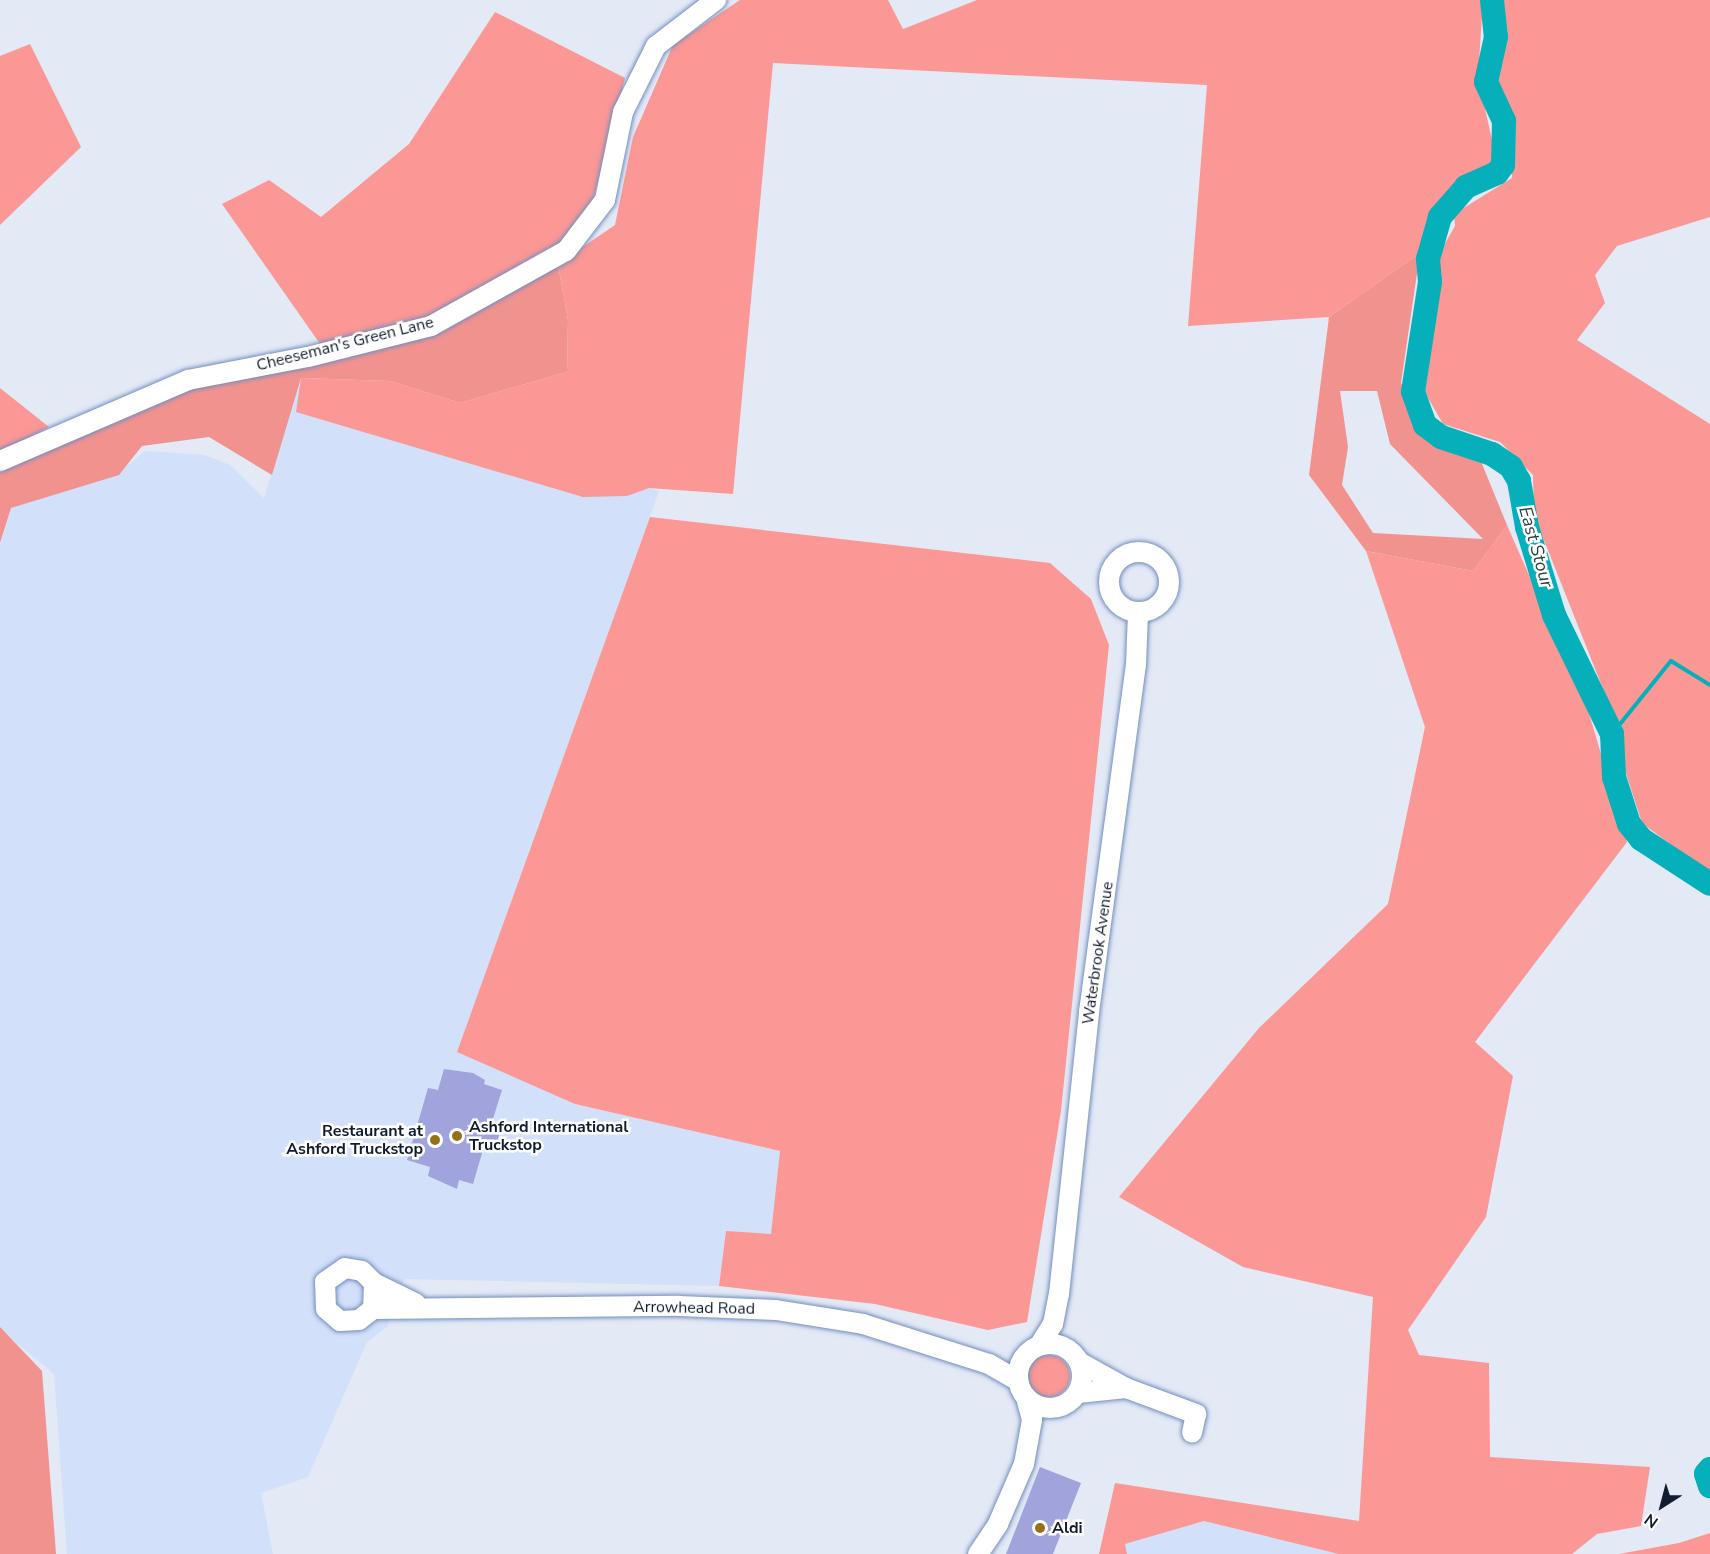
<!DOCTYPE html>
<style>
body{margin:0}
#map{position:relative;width:1710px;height:1554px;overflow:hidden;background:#e3e9f5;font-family:"Nunito Sans",sans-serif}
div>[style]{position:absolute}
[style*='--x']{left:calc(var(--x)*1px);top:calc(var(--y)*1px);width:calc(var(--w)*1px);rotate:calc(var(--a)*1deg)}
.built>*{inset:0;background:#d3e0f9}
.green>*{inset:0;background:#fb9794}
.round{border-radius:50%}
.forest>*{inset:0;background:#f2928f}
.stream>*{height:4px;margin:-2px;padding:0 2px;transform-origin:2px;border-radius:2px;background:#05b0ba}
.river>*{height:24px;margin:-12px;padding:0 12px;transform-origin:12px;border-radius:12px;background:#05b0ba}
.building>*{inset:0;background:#a1a3dd}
.roads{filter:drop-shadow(0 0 2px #728ec0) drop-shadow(0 0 2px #728ec0)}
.minor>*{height:20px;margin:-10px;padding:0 10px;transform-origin:10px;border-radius:10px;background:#fff}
.minor>.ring{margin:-10px;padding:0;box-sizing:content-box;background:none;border:20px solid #fff;border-radius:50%}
.dots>*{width:16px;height:16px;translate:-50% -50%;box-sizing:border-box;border:3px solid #fff;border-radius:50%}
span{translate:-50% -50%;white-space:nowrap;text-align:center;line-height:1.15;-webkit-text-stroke:5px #fff;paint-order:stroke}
.street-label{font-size:16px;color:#111c30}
.poi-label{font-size:16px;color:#111c30;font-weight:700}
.left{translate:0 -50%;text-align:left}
.right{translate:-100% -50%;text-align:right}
.water-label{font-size:18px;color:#264346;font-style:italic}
.north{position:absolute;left:1632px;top:1476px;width:60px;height:60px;-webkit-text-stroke:4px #fff;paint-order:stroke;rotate:216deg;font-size:16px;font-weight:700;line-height:24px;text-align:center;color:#111c30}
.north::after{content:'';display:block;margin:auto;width:21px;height:27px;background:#111c30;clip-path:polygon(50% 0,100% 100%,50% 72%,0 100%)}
</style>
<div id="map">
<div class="built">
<i style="clip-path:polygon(301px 378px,659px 491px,460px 1052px,575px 1104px,780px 1151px,771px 1235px,726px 1231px,719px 1286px,404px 1279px,387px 1327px,367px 1342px,308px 1477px,261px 1493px,273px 1554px,67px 1554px,54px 1374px,6px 1334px,0 1354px,0 545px,11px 508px,116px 475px,145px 451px,205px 455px,230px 465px,264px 498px)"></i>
<i style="clip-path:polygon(1204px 1521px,1339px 1554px,1127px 1554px,1125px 1544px)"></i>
</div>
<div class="green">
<i style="clip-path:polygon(740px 0,888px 0,903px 29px,977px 0,1483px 0,1478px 77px,1496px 158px,1434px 209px,1420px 253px,1329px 317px,1188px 326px,1207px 85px,773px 63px,733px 494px,649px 488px,627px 496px,583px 497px,296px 412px,301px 378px,390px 381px,460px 403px,567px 372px,568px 320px,558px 264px,615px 225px,633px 137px,673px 45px)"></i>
<i style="clip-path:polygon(1499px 0,1710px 0,1710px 217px,1617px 246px,1595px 275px,1605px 303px,1577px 340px,1710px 424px,1710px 874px,1642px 823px,1622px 761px,1615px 719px,1534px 515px,1533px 475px,1500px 442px,1443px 424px,1423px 389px,1435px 261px,1455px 226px,1454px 214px,1512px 178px,1509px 106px,1497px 84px,1505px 30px)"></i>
<i style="clip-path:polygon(495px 12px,625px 78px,593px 200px,561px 244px,432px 316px,325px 351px,222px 204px,269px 180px,321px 217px,409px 144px)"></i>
<i style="clip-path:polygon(30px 44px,81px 147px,0 225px,0 56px)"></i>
<i style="clip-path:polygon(0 388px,49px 427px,0 453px)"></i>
<i style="clip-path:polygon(650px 517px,1050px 563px,1091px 599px,1109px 645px,1061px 1111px,1027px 1322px,988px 1330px,875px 1304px,719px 1286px,726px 1231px,771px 1234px,780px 1151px,575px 1104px,457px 1052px)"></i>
<i style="clip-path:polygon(1507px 525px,1588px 710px,1627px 842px,1475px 1042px,1513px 1076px,1486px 1217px,1408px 1330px,1419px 1355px,1489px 1363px,1490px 1457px,1650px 1467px,1641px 1526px,1597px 1534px,1572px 1554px,1339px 1554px,1204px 1521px,1125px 1544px,1127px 1554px,1099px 1554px,1115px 1483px,1359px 1521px,1373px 1297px,1243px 1267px,1119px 1197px,1259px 1028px,1388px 904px,1425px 727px,1366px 551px,1473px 571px)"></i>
<i class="round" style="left:1028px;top:1355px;width:42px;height:42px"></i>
<i style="clip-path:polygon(1710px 1533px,1710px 1554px,1619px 1554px,1679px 1543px)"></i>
</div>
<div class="forest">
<i style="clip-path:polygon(evenodd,1420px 253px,1401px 383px,1432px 443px,1480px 459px,1507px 525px,1473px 571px,1366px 551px,1309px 475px,1329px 317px,1420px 253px,1340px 391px,1377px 391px,1390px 444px,1483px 539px,1373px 533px,1342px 485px,1348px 447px,1340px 391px)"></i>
<i style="clip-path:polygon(558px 264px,568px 320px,567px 372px,460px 403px,390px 381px,301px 378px,272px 475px,209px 437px,142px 446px,119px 475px,11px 508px,0 543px,0 472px,72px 436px,187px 384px,349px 351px)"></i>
<i style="clip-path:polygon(0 1327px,42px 1371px,56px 1554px,0 1554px)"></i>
</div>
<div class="stream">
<i style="--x:1612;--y:734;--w:94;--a:-51.1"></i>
<i style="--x:1671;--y:661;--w:46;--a:31.6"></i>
</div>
<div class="river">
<i style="--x:1492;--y:0;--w:37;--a:84"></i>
<i style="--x:1496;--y:37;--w:46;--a:102.5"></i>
<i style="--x:1486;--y:82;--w:43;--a:65.2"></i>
<i style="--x:1504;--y:121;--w:44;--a:91.3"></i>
<i style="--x:1503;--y:165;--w:10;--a:127"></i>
<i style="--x:1497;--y:173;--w:34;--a:156"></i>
<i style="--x:1466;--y:187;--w:40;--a:131"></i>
<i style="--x:1440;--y:217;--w:44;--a:105.9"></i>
<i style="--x:1428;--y:259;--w:23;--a:85"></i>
<i style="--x:1430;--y:282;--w:111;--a:98.8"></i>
<i style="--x:1413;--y:392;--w:35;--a:70"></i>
<i style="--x:1425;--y:425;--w:20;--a:37"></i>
<i style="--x:1441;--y:437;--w:54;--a:18.4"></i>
<i style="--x:1492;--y:454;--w:23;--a:34"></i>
<i style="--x:1511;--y:467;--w:16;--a:60"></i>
<i style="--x:1519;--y:481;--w:47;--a:80.1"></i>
<i style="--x:1527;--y:527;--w:92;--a:72.9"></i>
<i style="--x:1554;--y:615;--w:132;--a:64"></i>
<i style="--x:1612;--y:734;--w:43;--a:87.3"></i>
<i style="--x:1614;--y:777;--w:49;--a:72.3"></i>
<i style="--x:1629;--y:824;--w:19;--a:51"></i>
<i style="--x:1641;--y:839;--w:82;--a:33.1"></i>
<i style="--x:1710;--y:1469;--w:6;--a:129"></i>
<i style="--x:1706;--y:1474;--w:13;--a:72"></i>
</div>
<div class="building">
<i style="clip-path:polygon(444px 1069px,473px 1073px,485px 1080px,484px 1084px,502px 1090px,491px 1125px,501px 1128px,496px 1146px,485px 1143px,473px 1184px,459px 1180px,457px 1189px,428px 1176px,430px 1167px,407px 1160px,428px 1088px,438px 1090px)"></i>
<i style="clip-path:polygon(1040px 1467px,1081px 1483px,1053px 1554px,1006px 1554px)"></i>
</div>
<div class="roads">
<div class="minor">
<i style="--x:0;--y:461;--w:205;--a:-23.3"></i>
<i style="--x:188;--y:380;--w:122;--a:-10.9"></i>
<i style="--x:308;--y:357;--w:127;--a:-14.1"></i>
<i style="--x:431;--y:326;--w:154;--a:-29.1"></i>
<i style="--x:566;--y:251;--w:64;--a:-52.6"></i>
<i style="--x:605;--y:200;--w:90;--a:-78.4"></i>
<i style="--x:623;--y:112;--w:74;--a:-63.4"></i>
<i style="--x:656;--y:46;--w:76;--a:-37.5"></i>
<i class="ring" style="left:1109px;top:552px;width:40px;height:40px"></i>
<i style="--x:374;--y:1283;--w:26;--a:92"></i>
<i style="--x:373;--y:1309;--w:18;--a:142"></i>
<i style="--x:359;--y:1320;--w:19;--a:177"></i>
<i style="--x:340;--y:1321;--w:18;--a:-139"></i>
<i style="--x:326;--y:1309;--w:27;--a:-92"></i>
<i style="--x:325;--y:1282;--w:24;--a:-35"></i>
<i style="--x:345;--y:1268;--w:17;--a:10"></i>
<i style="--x:362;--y:1271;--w:17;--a:45"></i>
<i style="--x:374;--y:1283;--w:46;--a:26"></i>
<i style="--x:373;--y:1309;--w:306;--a:-0.6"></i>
<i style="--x:679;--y:1306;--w:97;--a:2.4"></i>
<i style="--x:776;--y:1310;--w:88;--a:9.1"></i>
<i style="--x:863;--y:1324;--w:132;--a:17.6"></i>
<i style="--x:989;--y:1364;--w:34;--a:30"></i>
<i class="ring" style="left:1018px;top:1344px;width:44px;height:44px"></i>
<i style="--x:1039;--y:1346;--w:26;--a:-58"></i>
<i style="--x:1053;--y:1324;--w:31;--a:-79"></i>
<i style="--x:1059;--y:1294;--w:284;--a:-83.9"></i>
<i style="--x:1089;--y:1012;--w:350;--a:-82.3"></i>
<i style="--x:1136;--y:665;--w:53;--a:-87.8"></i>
<i style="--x:1079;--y:1362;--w:54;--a:29"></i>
<i style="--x:1126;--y:1388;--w:75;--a:20.4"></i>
<i style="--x:1196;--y:1414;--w:19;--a:102"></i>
<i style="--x:1078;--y:1393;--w:48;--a:-5.9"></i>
<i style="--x:978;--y:1554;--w:36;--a:-56"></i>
<i style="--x:998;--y:1524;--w:65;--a:-66.6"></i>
<i style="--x:1024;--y:1464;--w:45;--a:-79.7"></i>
<i style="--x:1032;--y:1420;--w:23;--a:-105"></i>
</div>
</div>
<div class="dots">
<i style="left:457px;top:1136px;background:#966f19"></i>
<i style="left:435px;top:1140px;background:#966f19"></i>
<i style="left:1040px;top:1528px;background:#966f19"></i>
</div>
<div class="street-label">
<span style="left:345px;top:344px;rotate:-14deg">Cheeseman's Green Lane</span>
<span style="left:1098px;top:953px;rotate:-82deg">Waterbrook Avenue</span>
<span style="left:694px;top:1308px;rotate:1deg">Arrowhead Road</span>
</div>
<div class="poi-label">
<span class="left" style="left:469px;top:1136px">Ashford International<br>Truckstop</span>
<span class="right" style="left:423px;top:1140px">Restaurant at<br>Ashford Truckstop</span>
<span class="left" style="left:1052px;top:1528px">Aldi</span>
</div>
<div class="water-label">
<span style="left:1536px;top:547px;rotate:74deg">East Stour</span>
</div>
<div class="north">N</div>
</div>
